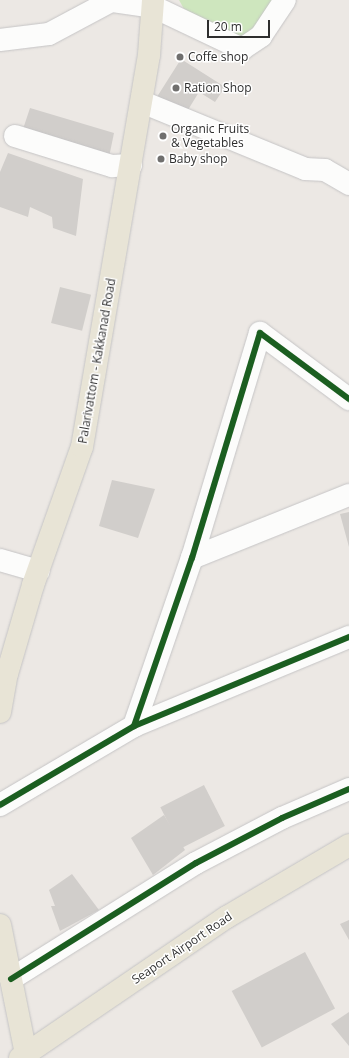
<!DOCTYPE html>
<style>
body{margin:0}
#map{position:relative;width:349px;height:1058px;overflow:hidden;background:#ece8e4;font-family:"Open Sans",sans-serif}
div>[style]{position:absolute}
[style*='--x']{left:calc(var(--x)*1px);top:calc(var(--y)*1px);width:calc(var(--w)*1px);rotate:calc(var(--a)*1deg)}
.green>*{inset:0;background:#cee6be}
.building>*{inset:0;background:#d1cecb;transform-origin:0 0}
.roads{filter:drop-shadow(0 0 1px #c5c4c5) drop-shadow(0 0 1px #c5c4c5)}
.street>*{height:22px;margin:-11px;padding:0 11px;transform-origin:11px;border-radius:11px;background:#fcfcfb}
.primary>*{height:22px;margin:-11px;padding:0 11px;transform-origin:11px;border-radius:11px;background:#e8e4d6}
.cycleway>*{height:6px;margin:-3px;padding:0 3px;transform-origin:3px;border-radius:3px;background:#1b5e20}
.dots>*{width:11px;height:11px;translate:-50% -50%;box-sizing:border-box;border:2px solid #fff;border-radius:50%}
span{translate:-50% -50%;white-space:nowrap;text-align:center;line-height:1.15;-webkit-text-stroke:3px #fff;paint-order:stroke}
.poi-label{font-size:12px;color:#2e2e2e}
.left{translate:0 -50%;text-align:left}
.street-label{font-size:12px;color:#2e2e2e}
.scale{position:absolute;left:207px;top:20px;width:63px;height:18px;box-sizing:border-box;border:2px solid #2e2e2e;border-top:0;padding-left:5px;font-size:12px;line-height:14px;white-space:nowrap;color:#2e2e2e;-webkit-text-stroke:3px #fff;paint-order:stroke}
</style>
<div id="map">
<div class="green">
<i style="clip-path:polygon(179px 0,277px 0,243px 40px,217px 31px,184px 9px)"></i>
</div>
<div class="building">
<i style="clip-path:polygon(181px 59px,225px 87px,215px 102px,199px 92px,183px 118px,155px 100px)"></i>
<i style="clip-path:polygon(30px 108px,114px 133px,108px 162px,23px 129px)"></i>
<i style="clip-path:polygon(8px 153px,83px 179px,76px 236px,53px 228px,52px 217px,30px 207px,28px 217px,0 207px,0 172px)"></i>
<i style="left:60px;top:287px;width:32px;height:37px;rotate:14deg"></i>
<i style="clip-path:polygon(112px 480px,155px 489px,138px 538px,99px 526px)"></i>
<i style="clip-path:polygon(349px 512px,349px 547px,340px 514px)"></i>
<i style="left:204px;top:785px;width:46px;height:49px;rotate:63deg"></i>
<i style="clip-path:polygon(164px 815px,185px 850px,153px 875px,131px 838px)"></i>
<i style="clip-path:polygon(72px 874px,99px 910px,60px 931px,51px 906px,55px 906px,49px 890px)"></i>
<i style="clip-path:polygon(349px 920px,349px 940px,340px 924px)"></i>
<i style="left:305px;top:952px;width:64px;height:83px;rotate:62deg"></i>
<i style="clip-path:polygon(349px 1012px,349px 1046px,331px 1024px)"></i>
</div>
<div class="roads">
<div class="street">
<i style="--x:106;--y:0;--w:49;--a:8.3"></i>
<i style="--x:154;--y:7;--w:98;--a:25.5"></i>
<i style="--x:242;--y:49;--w:23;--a:-34"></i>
<i style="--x:261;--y:36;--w:43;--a:-56.3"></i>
<i style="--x:0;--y:40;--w:49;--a:-7"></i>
<i style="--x:49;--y:34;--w:68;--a:-28.1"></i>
<i style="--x:142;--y:102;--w:176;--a:22.3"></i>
<i style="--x:305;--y:169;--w:20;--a:3"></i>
<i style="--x:325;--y:170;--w:28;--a:30"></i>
<i style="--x:15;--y:136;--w:102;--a:17.2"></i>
<i style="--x:112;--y:166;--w:19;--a:-3"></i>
<i style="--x:192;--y:558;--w:169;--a:-21.9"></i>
<i style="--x:0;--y:560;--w:40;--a:16"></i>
<i style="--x:134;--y:726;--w:178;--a:-71"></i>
<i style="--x:192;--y:558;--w:235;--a:-73.2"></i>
<i style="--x:260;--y:333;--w:111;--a:36.6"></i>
<i style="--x:0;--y:805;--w:156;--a:-30.5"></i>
<i style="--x:134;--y:726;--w:233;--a:-22.5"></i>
<i style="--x:11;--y:979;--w:218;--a:-32.1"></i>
<i style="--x:196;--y:863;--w:97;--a:-27.6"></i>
<i style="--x:282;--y:818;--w:73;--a:-23.4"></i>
</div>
<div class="primary">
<i style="--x:0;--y:712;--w:39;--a:-80"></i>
<i style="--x:7;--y:674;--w:93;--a:-73.7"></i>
<i style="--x:33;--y:585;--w:146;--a:-70.5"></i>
<i style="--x:82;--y:447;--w:398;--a:-80.3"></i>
<i style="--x:149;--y:55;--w:55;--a:-85.8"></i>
<i style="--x:0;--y:925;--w:132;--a:78.6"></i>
<i style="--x:26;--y:1054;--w:5;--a:127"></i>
<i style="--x:20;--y:1058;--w:250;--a:-34.3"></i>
<i style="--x:227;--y:917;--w:142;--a:-30.5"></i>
</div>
</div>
<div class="cycleway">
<i style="--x:134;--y:726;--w:178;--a:-71"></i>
<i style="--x:192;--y:558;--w:235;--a:-73.2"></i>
<i style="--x:260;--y:333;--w:111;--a:36.6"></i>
<i style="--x:0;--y:805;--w:156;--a:-30.5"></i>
<i style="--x:134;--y:726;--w:233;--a:-22.5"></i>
<i style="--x:11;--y:979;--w:218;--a:-32.1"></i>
<i style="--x:196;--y:863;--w:97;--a:-27.6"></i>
<i style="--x:282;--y:818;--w:73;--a:-23.4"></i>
</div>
<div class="dots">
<i style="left:180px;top:57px;background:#706f6e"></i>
<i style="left:176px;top:88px;background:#706f6e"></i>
<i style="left:163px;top:136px;background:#706f6e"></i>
<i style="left:161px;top:159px;background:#706f6e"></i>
</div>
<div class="poi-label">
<span class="left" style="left:188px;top:57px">Coffe shop</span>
<span class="left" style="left:184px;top:88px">Ration Shop</span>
<span class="left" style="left:171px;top:136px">Organic Fruits<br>&amp; Vegetables</span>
<span class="left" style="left:169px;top:159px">Baby shop</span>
</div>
<div class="street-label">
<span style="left:97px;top:361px;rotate:-80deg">Palarivattom - Kakkanad Road</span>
<span style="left:182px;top:948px;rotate:-34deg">Seaport Airport Road</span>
</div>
<div class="scale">20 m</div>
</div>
